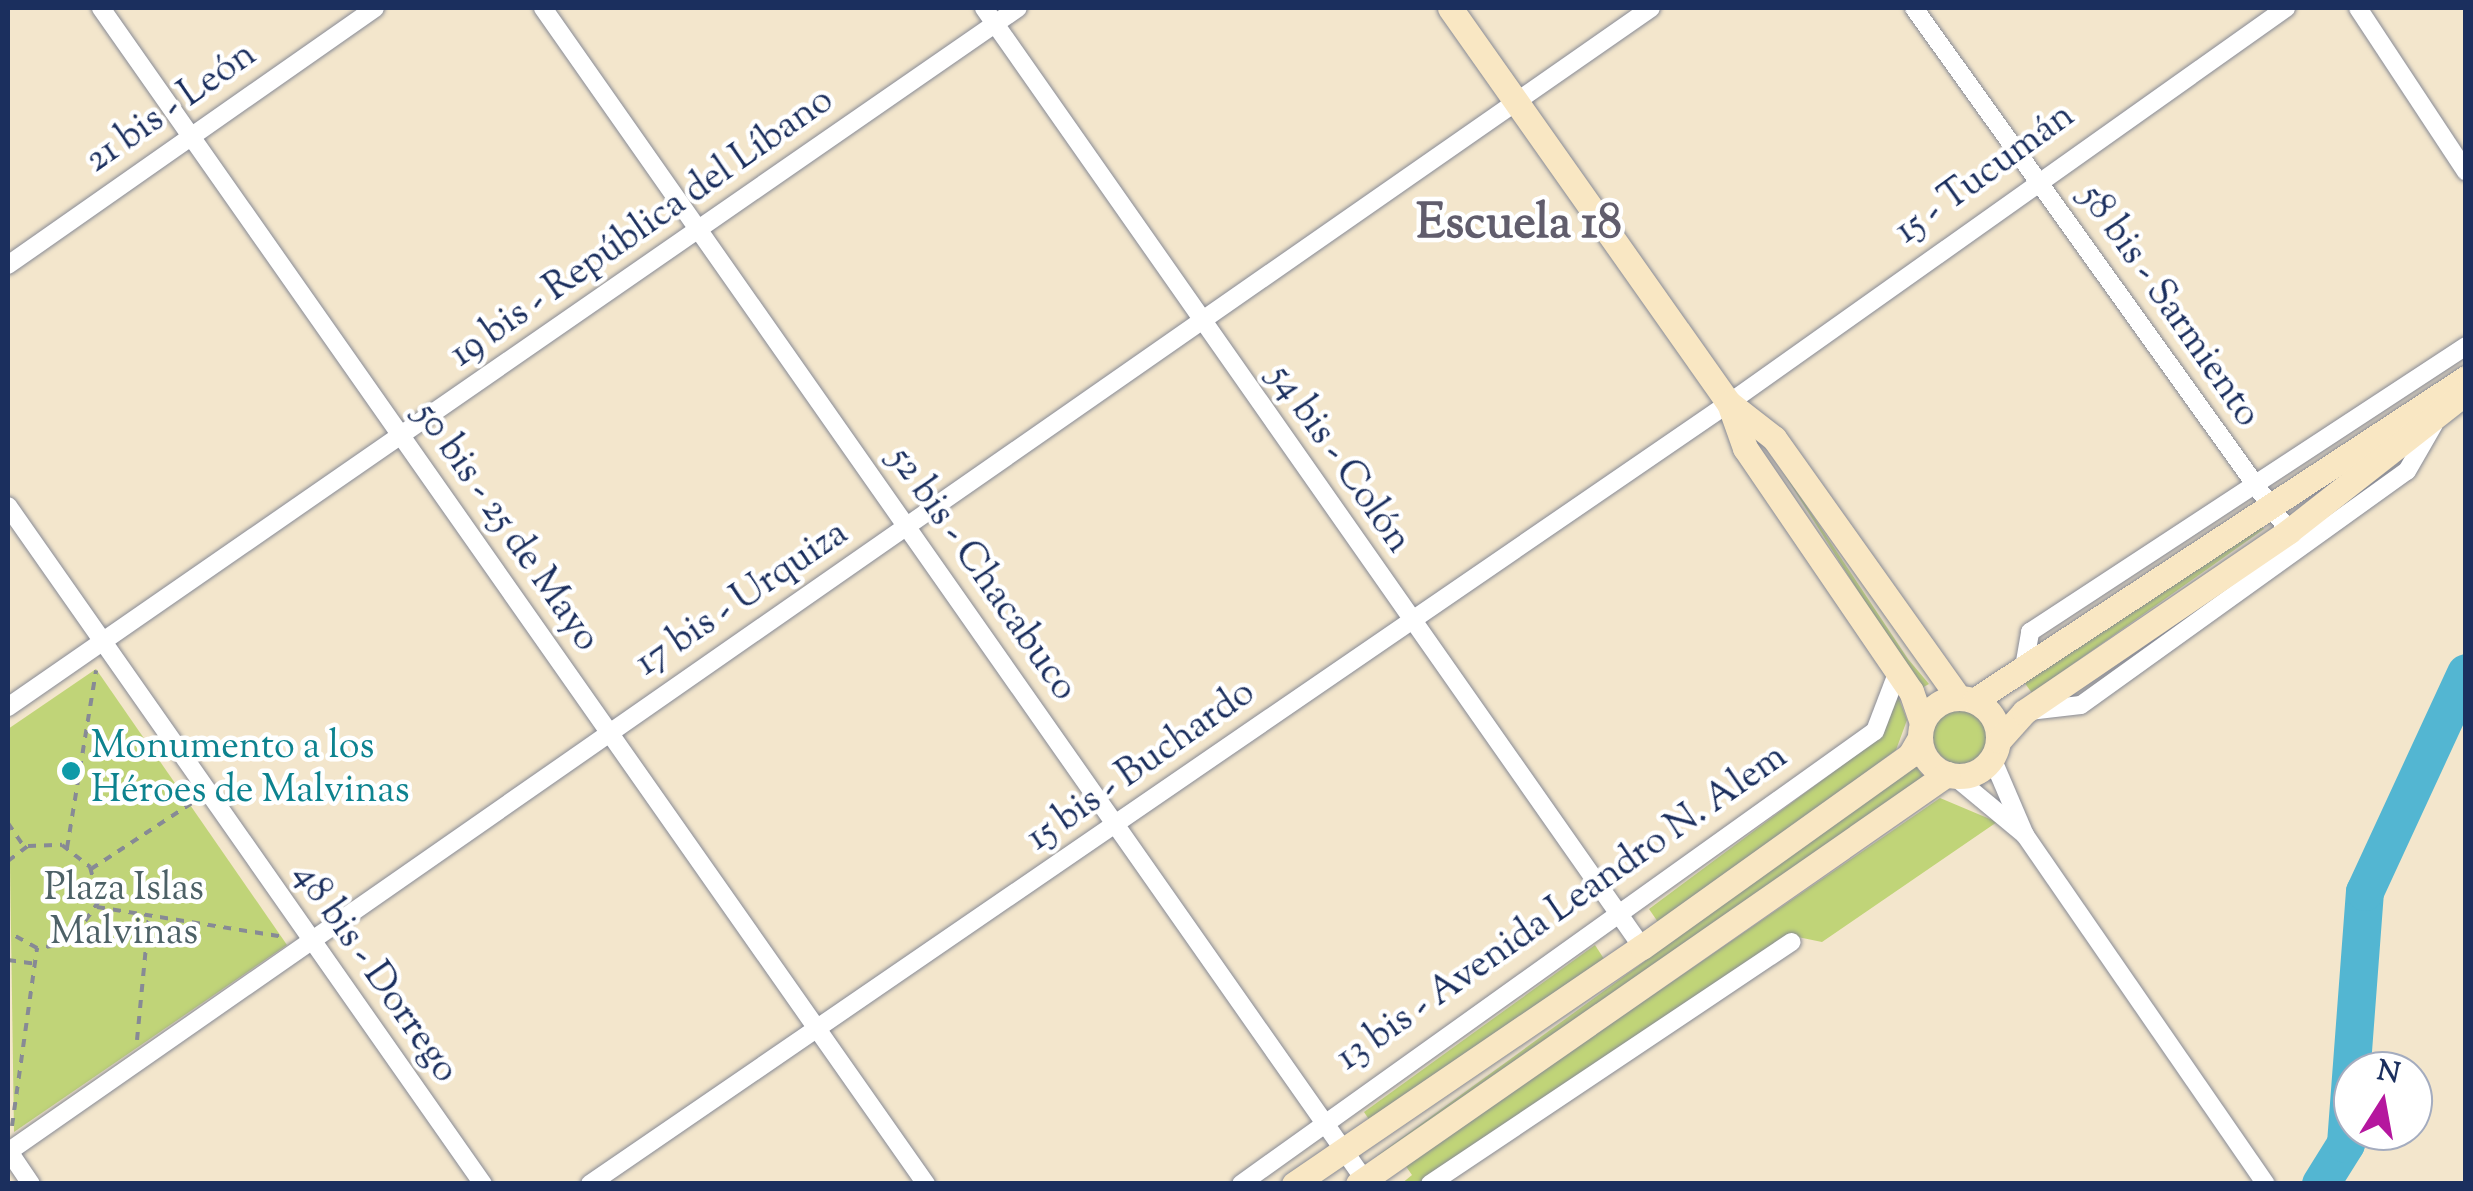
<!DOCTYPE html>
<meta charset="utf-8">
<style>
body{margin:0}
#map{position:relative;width:2473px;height:1191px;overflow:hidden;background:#f3e6cc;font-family:"Sorts Mill Goudy",serif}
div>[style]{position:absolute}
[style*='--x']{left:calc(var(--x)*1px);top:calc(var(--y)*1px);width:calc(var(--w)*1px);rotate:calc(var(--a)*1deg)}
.green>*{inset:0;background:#c0d478;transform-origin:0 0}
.round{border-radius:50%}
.river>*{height:38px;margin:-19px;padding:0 19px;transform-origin:19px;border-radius:19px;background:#53b6d2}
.path>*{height:4px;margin-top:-2px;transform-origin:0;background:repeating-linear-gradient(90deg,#878a95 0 8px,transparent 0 16px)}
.roads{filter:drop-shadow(0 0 2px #878a95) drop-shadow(0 0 2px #878a95)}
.minor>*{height:18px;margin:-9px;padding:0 9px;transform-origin:9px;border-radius:9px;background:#fff}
.secondary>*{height:25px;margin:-12.5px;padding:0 12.5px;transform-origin:12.5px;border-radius:12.5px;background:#f9e7c3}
.secondary>.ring{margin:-12.5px;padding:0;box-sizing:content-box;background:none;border:25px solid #f9e7c3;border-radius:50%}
.dots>*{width:28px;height:28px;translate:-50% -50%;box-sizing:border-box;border:5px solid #fff;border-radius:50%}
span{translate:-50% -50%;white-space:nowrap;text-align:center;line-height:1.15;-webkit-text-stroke:9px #fff;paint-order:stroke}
.street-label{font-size:38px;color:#1b2f5e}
.culture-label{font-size:38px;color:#0d838f}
.left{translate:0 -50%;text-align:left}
.park-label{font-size:38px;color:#4d6166}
.district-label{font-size:48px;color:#615d6c;font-weight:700}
.frame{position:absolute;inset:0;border:10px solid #1b2f5e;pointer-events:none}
.north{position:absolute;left:2333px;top:1051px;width:100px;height:100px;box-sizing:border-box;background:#fff;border:2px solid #a4acbf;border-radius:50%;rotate:11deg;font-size:28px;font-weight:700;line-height:40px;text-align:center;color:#1b2f5e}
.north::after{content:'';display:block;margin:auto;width:35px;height:45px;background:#b5179e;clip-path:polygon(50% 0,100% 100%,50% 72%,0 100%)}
</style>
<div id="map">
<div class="green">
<i style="clip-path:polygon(1762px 439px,1908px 659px,1929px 684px,1920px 689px)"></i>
<i style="clip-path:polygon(2258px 523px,2264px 529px,2032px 693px,2024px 682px)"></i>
<i style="clip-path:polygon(96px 669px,287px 945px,14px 1132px,8px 729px)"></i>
<i style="clip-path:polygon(1898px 696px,1907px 720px,1896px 750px,1660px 925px,1649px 909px,1883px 735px)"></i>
<i class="round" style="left:1933px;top:710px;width:54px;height:54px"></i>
<i style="left:1915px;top:765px;width:14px;height:664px;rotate:54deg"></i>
<i style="clip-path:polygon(1940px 798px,1997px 822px,1822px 942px,1788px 935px,1423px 1183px,1401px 1184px,1412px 1175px,1405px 1165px)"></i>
<i style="clip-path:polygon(1595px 945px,1606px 962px,1370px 1121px,1364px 1112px)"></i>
</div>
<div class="river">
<i style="--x:2321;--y:1184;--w:47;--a:-58"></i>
<i style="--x:2346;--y:1144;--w:253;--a:-85.7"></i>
<i style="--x:2365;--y:892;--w:241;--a:-65.2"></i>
</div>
<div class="path">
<i style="--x:8;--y:823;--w:30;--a:56"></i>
<i style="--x:67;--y:848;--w:180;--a:-80.7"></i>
<i style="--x:8;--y:861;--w:25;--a:-37"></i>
<i style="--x:28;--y:846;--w:34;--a:-2"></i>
<i style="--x:62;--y:845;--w:36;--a:38"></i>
<i style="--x:90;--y:867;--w:35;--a:75"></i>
<i style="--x:99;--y:901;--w:51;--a:124.6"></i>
<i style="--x:70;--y:943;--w:33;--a:171"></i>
<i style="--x:37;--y:948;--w:33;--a:-151"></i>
<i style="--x:91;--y:869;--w:121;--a:-33.2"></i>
<i style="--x:97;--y:907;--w:190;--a:9.1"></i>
<i style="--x:8;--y:960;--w:27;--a:8"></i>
<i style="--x:137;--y:1040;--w:126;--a:-84.5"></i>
<i style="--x:12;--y:1126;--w:180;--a:-82"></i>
</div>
<div class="roads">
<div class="minor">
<i style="--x:101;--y:8;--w:1437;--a:54.95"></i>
<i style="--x:543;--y:8;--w:1430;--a:54.97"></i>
<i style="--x:984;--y:8;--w:1147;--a:54.98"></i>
<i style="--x:1914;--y:8;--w:663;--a:54.39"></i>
<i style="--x:2358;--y:8;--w:196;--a:56.6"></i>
<i style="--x:8;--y:265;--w:448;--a:-35"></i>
<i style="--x:8;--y:506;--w:828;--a:54.99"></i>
<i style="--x:2024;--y:667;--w:36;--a:-80"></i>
<i style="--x:2030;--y:632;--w:521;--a:-33.26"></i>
<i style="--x:8;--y:707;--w:1228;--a:-34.69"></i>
<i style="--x:2029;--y:711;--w:52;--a:-6.6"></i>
<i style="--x:2081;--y:705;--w:401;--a:-35.7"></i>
<i style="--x:2407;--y:471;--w:54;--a:-60.1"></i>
<i style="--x:1992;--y:758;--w:84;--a:66.8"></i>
<i style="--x:2025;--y:835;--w:424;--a:55.4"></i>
<i style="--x:1954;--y:776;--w:92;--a:39.7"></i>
<i style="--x:8;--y:1150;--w:41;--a:55.9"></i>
<i style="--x:8;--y:1152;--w:2002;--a:-34.85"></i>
<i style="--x:590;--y:1184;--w:1381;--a:-34.44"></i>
<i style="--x:1729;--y:403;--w:683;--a:-35.34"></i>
<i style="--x:1241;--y:1184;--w:779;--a:-35.55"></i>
<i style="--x:1875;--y:731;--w:64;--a:-69"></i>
<i style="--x:1430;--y:1184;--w:435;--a:-33.8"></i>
</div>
<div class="secondary">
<i style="--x:1450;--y:8;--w:484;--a:54.8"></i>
<i style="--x:1729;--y:403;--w:48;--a:70.4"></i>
<i style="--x:1745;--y:448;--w:294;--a:55.7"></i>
<i style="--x:1911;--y:691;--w:34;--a:71"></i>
<i style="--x:1729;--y:403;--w:57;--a:37.9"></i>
<i style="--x:1774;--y:438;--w:319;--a:54.6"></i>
<i class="ring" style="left:1920px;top:698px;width:53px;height:53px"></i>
<i style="--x:1975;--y:700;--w:587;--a:-33.26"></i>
<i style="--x:1999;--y:740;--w:38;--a:-48"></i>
<i style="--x:2024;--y:712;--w:321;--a:-34.3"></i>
<i style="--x:2289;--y:531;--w:225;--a:-38.1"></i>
<i style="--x:1294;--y:1184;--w:421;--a:-34.3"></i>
<i style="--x:1642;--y:947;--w:330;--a:-35.6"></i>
<i style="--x:1910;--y:755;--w:20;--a:-60"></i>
<i style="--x:1358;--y:1184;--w:718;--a:-34.84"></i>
</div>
</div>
<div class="dots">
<i style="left:71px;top:771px;background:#0f9aa8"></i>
</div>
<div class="street-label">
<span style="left:172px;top:109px;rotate:-35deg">21 bis - León</span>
<span style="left:1986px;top:175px;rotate:-36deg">15 - Tucumán</span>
<span style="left:643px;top:229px;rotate:-35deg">19 bis - República del Líbano</span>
<span style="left:2168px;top:307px;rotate:55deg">58 bis - Sarmiento</span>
<span style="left:1338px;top:460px;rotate:55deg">54 bis - Colón</span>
<span style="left:505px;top:528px;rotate:55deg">50 bis - 25 de Mayo</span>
<span style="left:981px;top:575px;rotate:55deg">52 bis - Chacabuco</span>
<span style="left:743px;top:600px;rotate:-34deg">17 bis - Urquiza</span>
<span style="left:1142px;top:767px;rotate:-35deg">15 bis - Buchardo</span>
<span style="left:1563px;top:909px;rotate:-35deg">13 bis - Avenida Leandro N. Alem</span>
<span style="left:374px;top:974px;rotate:55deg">48 bis - Dorrego</span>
</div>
<div class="culture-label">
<span class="left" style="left:91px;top:771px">Monumento a los<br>Héroes de Malvinas</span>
</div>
<div class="park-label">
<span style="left:124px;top:913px">Plaza Islas<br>Malvinas</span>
</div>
<div class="district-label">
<span style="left:1519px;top:226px">Escuela 18</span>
</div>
<div class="frame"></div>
<div class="north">N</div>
</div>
